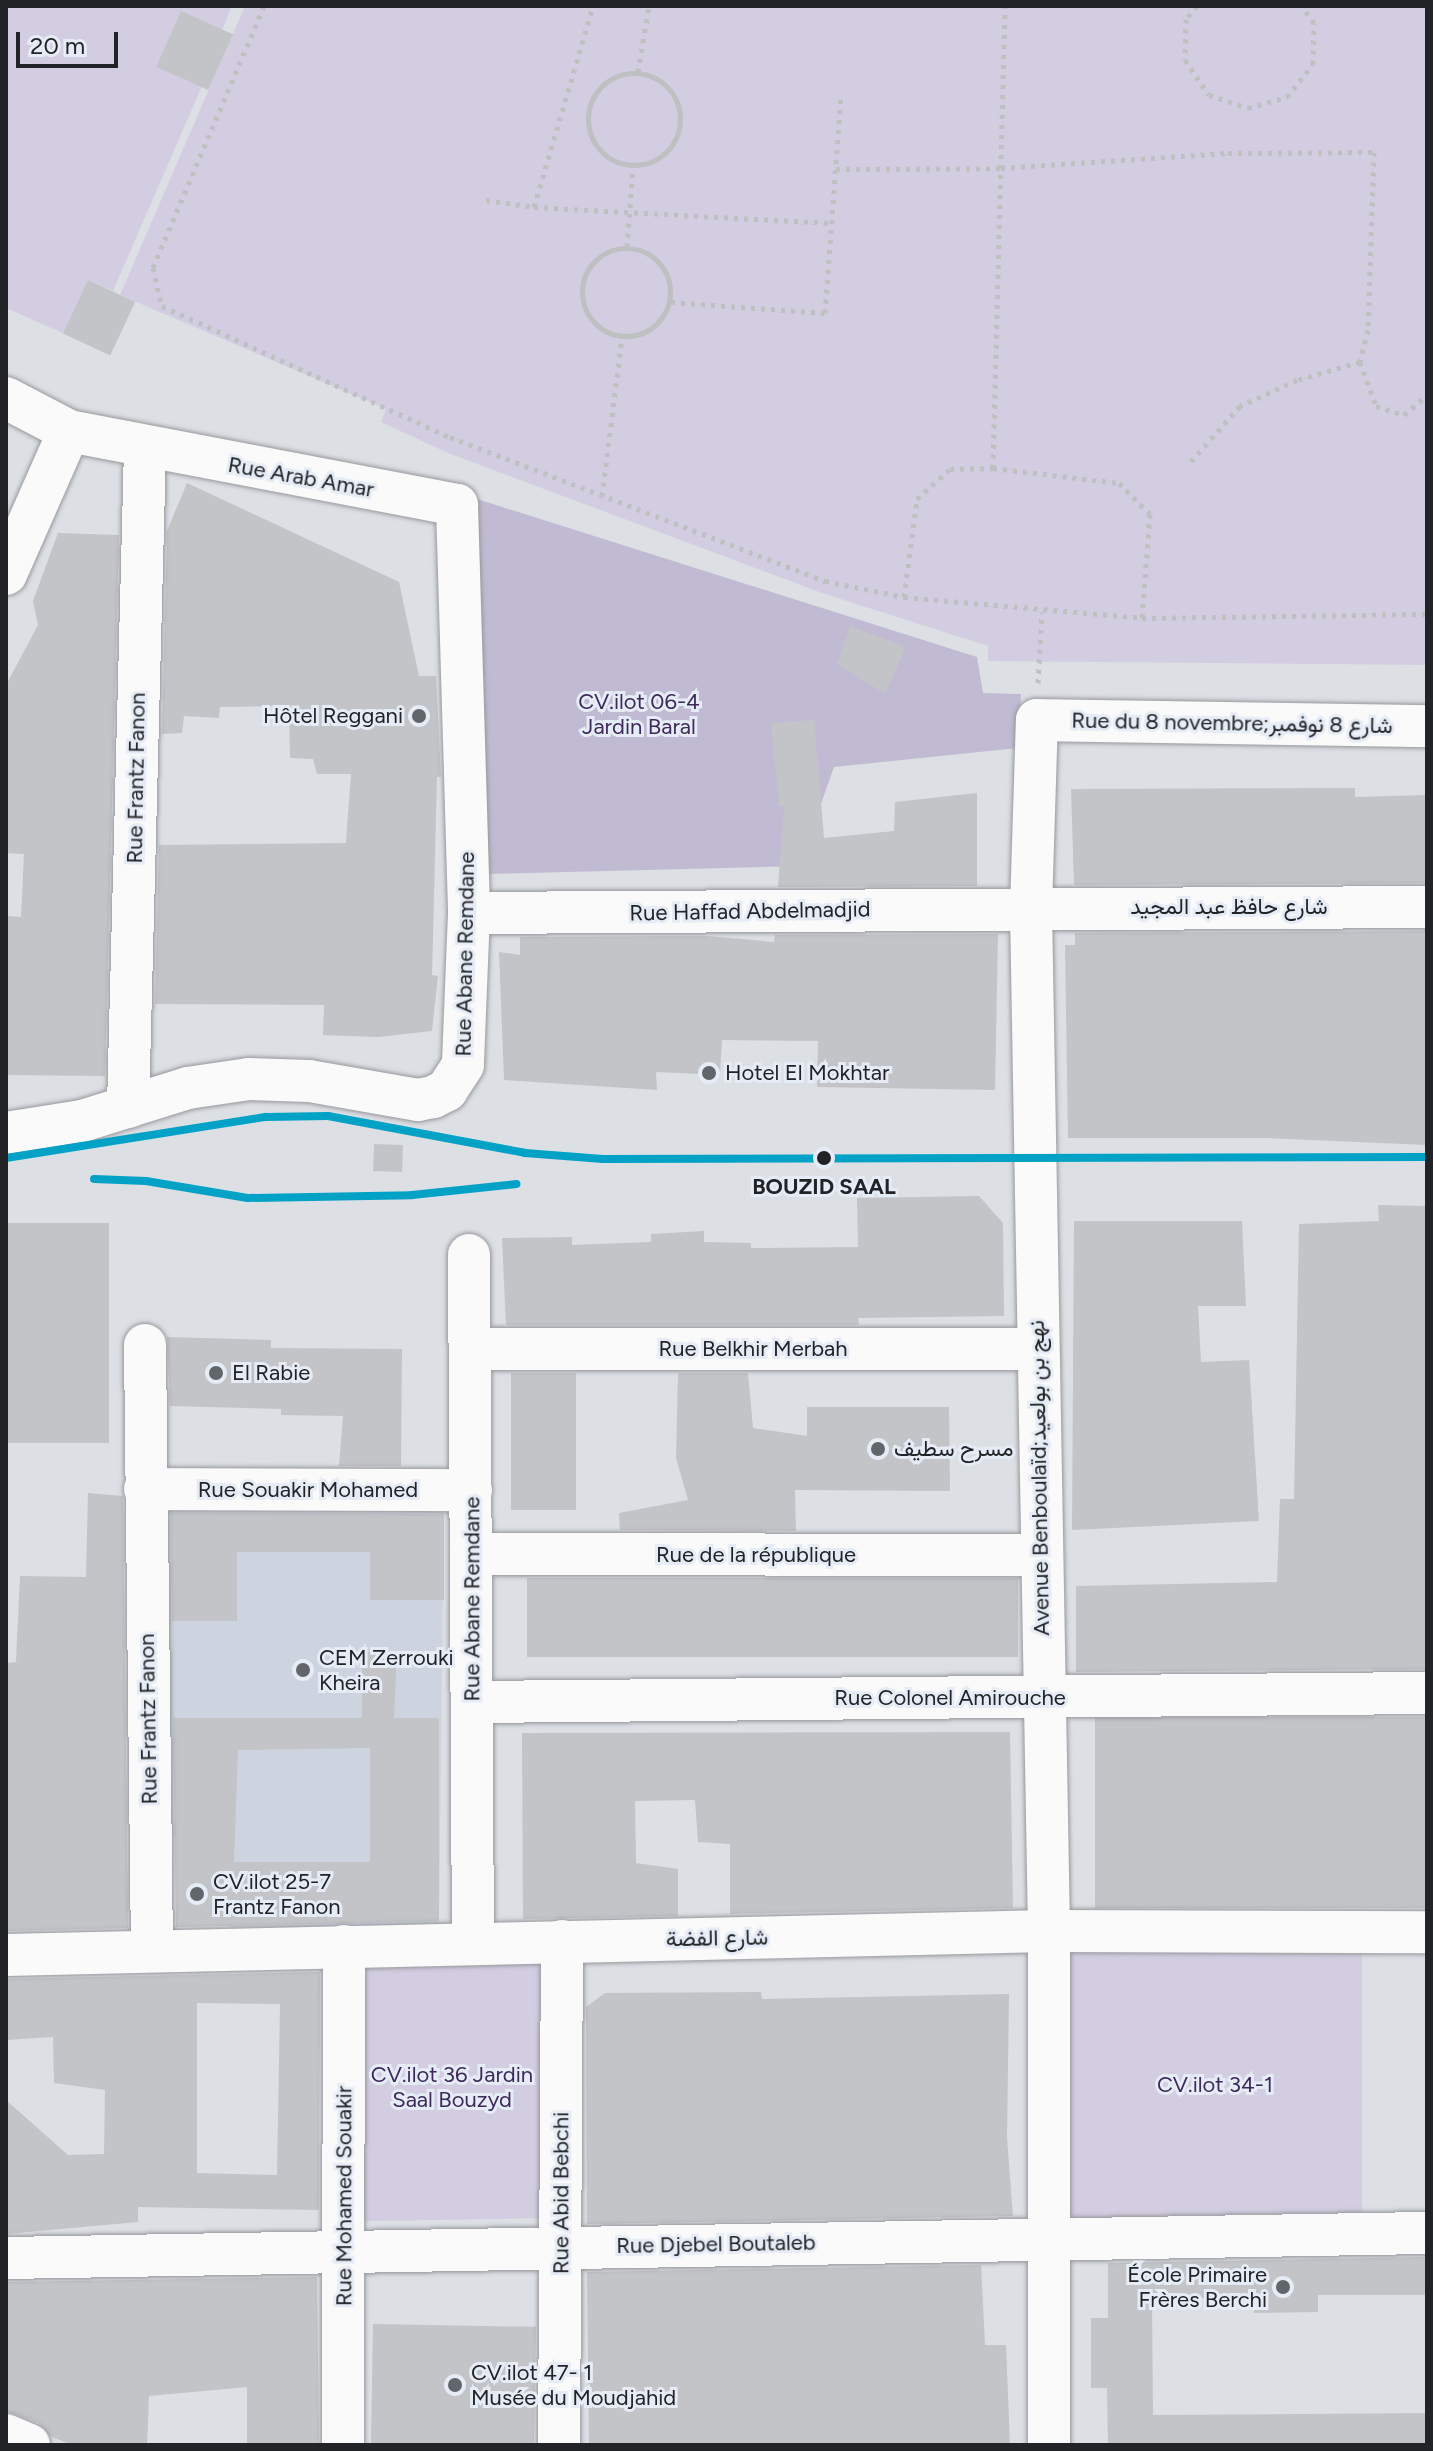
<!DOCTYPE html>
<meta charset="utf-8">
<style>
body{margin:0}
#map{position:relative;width:1433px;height:2451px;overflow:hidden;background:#dcdfe4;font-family:Figtree,Vazirmatn,sans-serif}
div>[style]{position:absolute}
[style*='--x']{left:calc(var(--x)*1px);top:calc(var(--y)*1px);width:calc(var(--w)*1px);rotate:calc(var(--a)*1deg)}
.built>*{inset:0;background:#ced4df}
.green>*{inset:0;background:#d3cde2;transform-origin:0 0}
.forest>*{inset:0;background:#c0bbd2}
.building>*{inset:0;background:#c2c4c7;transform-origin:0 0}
.path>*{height:5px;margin-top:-2.5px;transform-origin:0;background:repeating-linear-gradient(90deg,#bec0c2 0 4px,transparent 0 10px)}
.path>.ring{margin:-2.5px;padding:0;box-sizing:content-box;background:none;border:5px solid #bec0c2;border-radius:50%}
.roads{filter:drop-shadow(0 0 2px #97999d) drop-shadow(0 0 2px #97999d)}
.minor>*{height:42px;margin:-21px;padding:0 21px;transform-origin:21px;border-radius:21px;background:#fafafb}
.tram-1>*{height:8px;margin:-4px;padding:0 4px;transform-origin:4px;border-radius:4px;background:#02a2c6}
.dots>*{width:22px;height:22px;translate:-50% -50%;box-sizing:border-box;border:4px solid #e6ecf5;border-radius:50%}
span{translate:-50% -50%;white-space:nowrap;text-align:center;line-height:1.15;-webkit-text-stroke:6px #e6ecf5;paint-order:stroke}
.street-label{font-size:22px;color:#212327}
.park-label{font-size:22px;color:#3d295a}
.poi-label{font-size:22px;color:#212327}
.right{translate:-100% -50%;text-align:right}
.left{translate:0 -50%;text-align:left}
.stop-label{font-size:22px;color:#212327;font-weight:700}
.frame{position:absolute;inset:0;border:8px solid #212327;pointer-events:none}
.scale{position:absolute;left:16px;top:32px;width:102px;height:36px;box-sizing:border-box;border:4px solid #212327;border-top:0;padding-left:10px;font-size:24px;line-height:28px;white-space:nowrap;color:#212327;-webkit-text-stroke:6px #e6ecf5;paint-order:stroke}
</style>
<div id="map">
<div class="built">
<i style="clip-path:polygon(157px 1505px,444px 1506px,439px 1927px,230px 1927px,230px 1837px,166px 1835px)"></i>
</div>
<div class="green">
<i style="clip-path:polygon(6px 6px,232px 6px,222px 30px,181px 12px,157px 66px,202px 86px,113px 291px,88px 280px,65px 334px,6px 308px)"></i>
<i style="clip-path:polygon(245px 6px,1427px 6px,1427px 665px,988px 661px,988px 646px,822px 593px,448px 453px,381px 422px,386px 409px,120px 295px)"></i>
<i style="left:1362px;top:1951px;width:267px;height:296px;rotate:90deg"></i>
<i style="left:547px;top:1954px;width:264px;height:194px;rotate:89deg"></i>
</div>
<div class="forest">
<i style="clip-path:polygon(474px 498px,977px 657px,983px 693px,1021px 694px,1018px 748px,834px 767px,799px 866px,487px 874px)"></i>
</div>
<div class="building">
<i style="left:181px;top:11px;width:57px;height:61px;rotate:24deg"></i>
<i style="left:88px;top:280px;width:52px;height:59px;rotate:25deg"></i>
<i style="clip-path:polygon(187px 483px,399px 582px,419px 676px,436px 676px,441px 777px,437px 777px,432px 975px,438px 976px,432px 1031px,378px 1037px,323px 1035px,324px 1005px,155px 1004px,159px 845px,346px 843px,351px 774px,317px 774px,313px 759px,290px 758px,289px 706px,220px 707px,219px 718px,184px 716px,182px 733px,162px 734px,167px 531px)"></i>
<i style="clip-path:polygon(58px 533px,119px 535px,105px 1076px,6px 1075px,6px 916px,21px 917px,24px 854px,6px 853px,6px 685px,38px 625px,33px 601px)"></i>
<i style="clip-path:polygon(850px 626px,906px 647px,885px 694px,837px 664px)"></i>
<i style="clip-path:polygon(814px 720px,824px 838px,894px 831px,895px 802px,977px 793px,977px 886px,778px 887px,784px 806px,779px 806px,771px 723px)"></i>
<i style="clip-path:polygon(1355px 788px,1355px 797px,1427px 795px,1427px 883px,1074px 885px,1071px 789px)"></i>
<i style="clip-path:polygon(1427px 931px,1427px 1145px,1267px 1138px,1068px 1138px,1065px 945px,1075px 945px,1075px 933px)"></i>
<i style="clip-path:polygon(998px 934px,995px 1090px,817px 1087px,818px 1041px,722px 1040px,720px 1075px,656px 1072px,657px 1090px,504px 1080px,499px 952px,520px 955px,520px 937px,708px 936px,774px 942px,775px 935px)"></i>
<i style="left:374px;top:1144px;width:29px;height:27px;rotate:2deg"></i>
<i style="clip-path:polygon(979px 1196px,1003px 1223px,1004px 1316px,858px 1318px,859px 1325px,506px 1325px,502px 1238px,572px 1237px,572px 1245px,651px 1242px,651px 1234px,704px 1231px,704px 1242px,751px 1243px,751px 1248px,858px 1247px,857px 1198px)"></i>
<i style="clip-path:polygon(1378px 1205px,1427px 1206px,1427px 1669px,1076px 1672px,1076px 1586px,1277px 1582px,1280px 1499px,1294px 1499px,1299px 1224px,1379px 1221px)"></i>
<i style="clip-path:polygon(1074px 1221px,1242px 1221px,1246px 1306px,1198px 1306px,1201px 1362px,1249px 1360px,1259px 1521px,1072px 1530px)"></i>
<i style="left:6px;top:1223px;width:103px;height:220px"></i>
<i style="clip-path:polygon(167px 1337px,271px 1340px,271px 1348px,402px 1349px,401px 1466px,339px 1466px,343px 1416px,281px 1415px,281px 1409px,170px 1406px)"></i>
<i style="left:511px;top:1373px;width:65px;height:137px"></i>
<i style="clip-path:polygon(678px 1373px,748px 1373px,753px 1428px,807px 1436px,807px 1407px,949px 1407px,950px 1491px,795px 1490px,796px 1531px,620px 1530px,619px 1513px,688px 1500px,676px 1458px)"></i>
<i style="clip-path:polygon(88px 1493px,123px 1496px,128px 1928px,6px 1931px,6px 1663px,16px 1662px,20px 1576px,86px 1577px)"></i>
<i style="clip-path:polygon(171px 1513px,444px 1514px,444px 1600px,370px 1600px,370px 1552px,237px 1552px,237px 1621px,172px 1621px)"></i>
<i style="left:527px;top:1578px;width:491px;height:79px"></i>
<i style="clip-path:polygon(evenodd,362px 1652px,397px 1652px,394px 1718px,439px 1718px,439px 1921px,176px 1927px,173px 1718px,362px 1718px,362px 1652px,370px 1748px,370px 1862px,234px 1862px,238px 1750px,370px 1748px)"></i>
<i style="left:1427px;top:1717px;width:191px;height:332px;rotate:90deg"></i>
<i style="clip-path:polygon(1010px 1732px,1013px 1908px,730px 1914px,730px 1844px,698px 1842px,695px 1800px,635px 1801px,636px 1863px,678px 1869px,678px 1916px,523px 1919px,522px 1733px)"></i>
<i style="clip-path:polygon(evenodd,320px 1972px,319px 2210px,138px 2207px,138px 2222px,6px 2234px,6px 2100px,68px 2155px,104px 2154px,105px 2090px,54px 2083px,53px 2037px,6px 2040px,6px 1979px,320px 1972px,197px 2003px,280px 2004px,277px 2175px,197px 2173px,197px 2003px)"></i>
<i style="clip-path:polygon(761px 1992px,762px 1999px,1009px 1994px,1007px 2138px,1013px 2216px,587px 2224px,586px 2007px,605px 1993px)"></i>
<i style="clip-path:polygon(1427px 2257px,1427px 2295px,1318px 2295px,1318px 2312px,1254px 2313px,1255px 2298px,1152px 2299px,1153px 2415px,1427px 2413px,1427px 2445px,1108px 2445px,1107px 2388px,1091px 2388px,1091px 2318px,1108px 2318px,1108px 2263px)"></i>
<i style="clip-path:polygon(981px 2265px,985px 2345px,1006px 2345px,1010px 2445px,589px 2445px,587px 2272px)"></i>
<i style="clip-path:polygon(317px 2277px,319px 2445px,247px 2445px,247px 2387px,149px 2396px,147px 2445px,72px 2445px,50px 2436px,39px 2423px,6px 2411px,6px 2282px)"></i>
<i style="left:373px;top:2324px;width:163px;height:121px;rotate:1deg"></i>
</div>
<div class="path">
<i style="--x:264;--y:6;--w:285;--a:113"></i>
<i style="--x:153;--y:268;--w:39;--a:77"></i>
<i style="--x:162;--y:306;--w:316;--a:24.5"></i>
<i style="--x:450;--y:437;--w:402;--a:21"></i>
<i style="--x:825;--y:581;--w:81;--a:11.4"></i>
<i style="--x:904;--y:597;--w:239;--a:5"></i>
<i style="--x:1142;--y:618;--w:285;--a:-0.8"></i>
<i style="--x:1197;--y:6;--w:17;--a:130"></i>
<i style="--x:1186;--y:19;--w:41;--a:91.4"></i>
<i style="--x:1185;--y:60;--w:42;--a:55.6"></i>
<i style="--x:1209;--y:95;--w:41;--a:18.4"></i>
<i style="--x:1248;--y:108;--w:41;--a:-15.8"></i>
<i style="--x:1287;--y:97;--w:42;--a:-51.8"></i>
<i style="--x:1313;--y:64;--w:41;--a:-88.6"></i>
<i style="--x:1314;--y:23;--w:21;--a:-125"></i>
<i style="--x:638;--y:72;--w:67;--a:-80.5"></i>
<i class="ring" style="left:588px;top:73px;width:87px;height:87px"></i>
<i style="--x:836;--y:169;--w:165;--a:-0.3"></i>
<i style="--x:1001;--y:168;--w:227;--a:-3.8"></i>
<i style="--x:1228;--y:153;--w:146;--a:-0.4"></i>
<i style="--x:1374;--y:152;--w:178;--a:91.9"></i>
<i style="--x:1368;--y:330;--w:33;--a:104"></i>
<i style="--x:1360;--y:362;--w:66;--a:164.1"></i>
<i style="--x:1297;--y:380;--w:63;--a:155.5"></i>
<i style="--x:1240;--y:406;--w:80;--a:131.5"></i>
<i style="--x:486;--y:200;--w:49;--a:8.3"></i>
<i style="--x:534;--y:207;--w:209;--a:-73.6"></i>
<i style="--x:534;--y:207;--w:298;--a:3.1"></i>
<i style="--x:627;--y:247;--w:81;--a:-85.8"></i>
<i class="ring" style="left:582px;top:248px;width:83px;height:83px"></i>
<i style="--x:671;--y:302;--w:154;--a:4.1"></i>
<i style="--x:825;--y:313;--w:218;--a:-85.8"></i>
<i style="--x:1360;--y:362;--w:47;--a:70"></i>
<i style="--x:1376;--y:406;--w:29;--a:18"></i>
<i style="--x:1404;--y:415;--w:30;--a:-41"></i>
<i style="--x:993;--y:468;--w:462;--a:-88.5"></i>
<i style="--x:602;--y:496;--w:159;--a:-82.8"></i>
<i style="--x:904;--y:597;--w:99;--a:-82.4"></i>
<i style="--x:917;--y:499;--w:45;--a:-42.3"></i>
<i style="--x:950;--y:469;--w:43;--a:-1.3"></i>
<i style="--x:993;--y:468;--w:127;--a:6.8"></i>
<i style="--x:1119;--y:483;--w:44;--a:45"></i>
<i style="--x:1150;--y:514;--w:104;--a:94.4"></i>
<i style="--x:1038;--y:683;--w:71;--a:-86.8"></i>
</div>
<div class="roads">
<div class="minor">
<i style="--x:6;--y:398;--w:71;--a:27.6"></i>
<i style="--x:69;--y:431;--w:395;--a:10.8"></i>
<i style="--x:457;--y:505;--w:408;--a:88.3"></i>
<i style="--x:469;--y:913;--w:152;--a:92.3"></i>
<i style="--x:463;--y:1065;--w:30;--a:123"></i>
<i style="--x:447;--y:1090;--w:16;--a:153"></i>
<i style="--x:433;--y:1097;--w:15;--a:169"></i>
<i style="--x:418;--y:1100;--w:111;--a:-170.1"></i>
<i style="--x:309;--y:1081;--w:60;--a:-178.1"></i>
<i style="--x:249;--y:1079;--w:62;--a:171.6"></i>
<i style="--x:188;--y:1088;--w:111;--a:162.7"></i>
<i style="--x:82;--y:1121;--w:77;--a:171"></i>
<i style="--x:6;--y:574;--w:156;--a:-66.2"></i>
<i style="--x:469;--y:913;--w:958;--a:-0.36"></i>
<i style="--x:128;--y:1107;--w:658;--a:-88.52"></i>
<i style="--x:469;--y:1255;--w:688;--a:89.67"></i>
<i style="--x:145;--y:1345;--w:605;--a:89.34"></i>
<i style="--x:471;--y:1349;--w:565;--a:0"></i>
<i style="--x:145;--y:1489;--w:326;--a:0.2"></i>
<i style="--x:472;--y:1554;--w:569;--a:0.1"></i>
<i style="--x:472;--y:1702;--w:955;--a:-0.54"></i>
<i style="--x:6;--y:1955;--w:1043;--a:-1.32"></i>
<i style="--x:1049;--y:1931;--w:378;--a:0.2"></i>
<i style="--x:6;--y:2258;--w:1421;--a:-1.01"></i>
<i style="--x:6;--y:2435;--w:25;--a:23"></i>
<i style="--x:343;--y:2445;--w:499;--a:-89.9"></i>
<i style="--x:559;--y:2445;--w:504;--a:-89.66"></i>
<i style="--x:1049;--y:2445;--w:514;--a:-90"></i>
<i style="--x:1049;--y:1931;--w:1023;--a:-91.01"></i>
<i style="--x:1031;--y:908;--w:188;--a:-88.2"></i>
<i style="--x:1037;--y:720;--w:390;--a:0.9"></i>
</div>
</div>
<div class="tram-1">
<i style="--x:6;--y:1158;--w:263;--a:-9"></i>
<i style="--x:266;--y:1117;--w:62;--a:-0.9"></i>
<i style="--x:328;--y:1116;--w:200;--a:10.6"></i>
<i style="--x:525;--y:1153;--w:78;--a:4.4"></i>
<i style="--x:603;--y:1159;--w:824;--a:-0.14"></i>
<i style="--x:94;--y:1179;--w:52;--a:2.2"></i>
<i style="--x:146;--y:1181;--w:103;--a:9.5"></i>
<i style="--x:248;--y:1198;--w:164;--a:-1"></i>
<i style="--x:412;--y:1195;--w:105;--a:-6"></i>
</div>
<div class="dots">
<i style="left:419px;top:716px;background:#626569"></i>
<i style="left:709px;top:1073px;background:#626569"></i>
<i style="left:824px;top:1158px;background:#212327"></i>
<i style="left:216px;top:1373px;background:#626569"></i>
<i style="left:878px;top:1449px;background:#626569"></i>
<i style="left:303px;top:1670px;background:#626569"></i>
<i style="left:197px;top:1894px;background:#626569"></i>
<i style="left:1283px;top:2287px;background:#626569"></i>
<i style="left:455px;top:2385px;background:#626569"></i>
</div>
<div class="street-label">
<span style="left:301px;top:477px;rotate:10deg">Rue Arab Amar</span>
<span style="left:1232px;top:723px;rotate:1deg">Rue du 8 novembre;شارع 8 نوفمبر</span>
<span style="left:136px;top:778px;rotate:-89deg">Rue Frantz Fanon</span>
<span style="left:1229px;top:907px">شارع حافظ عبد المجيد</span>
<span style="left:750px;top:911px;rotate:-1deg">Rue Haffad Abdelmadjid</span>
<span style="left:465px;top:954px;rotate:-89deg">Rue Abane Remdane</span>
<span style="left:753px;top:1349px">Rue Belkhir Merbah</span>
<span style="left:1039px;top:1478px;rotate:-91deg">Avenue Benboulaïd;نهج بن بولعيد</span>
<span style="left:308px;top:1490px">Rue Souakir Mohamed</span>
<span style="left:756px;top:1555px">Rue de la république</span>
<span style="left:472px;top:1599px;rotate:-90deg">Rue Abane Remdane</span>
<span style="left:950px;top:1698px">Rue Colonel Amirouche</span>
<span style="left:148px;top:1719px;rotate:-91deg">Rue Frantz Fanon</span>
<span style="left:717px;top:1938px;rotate:-1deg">شارع الفضة</span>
<span style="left:561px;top:2193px;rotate:-90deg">Rue Abid Bebchi</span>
<span style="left:344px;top:2196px;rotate:-90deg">Rue Mohamed Souakir</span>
<span style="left:716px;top:2244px;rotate:-1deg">Rue Djebel Boutaleb</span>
</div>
<div class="park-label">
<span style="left:639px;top:714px">CV.ilot 06-4<br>Jardin Baral</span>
<span style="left:452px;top:2087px">CV.ilot 36 Jardin<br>Saal Bouzyd</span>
<span style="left:1215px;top:2085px">CV.ilot 34-1</span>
</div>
<div class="poi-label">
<span class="right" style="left:403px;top:716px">Hôtel Reggani</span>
<span class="left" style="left:725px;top:1073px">Hotel El Mokhtar</span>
<span class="left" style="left:232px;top:1373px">El Rabie</span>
<span class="left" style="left:894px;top:1449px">مسرح سطيف</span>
<span class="left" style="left:319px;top:1670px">CEM Zerrouki<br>Kheira</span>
<span class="left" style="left:213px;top:1894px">CV.ilot 25-7<br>Frantz Fanon</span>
<span class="right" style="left:1267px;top:2287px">École Primaire<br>Frères Berchi</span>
<span class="left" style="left:471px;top:2385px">CV.ilot 47- 1<br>Musée du Moudjahid</span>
</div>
<div class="stop-label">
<span style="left:824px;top:1187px">BOUZID SAAL</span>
</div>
<div class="frame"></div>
<div class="scale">20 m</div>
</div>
